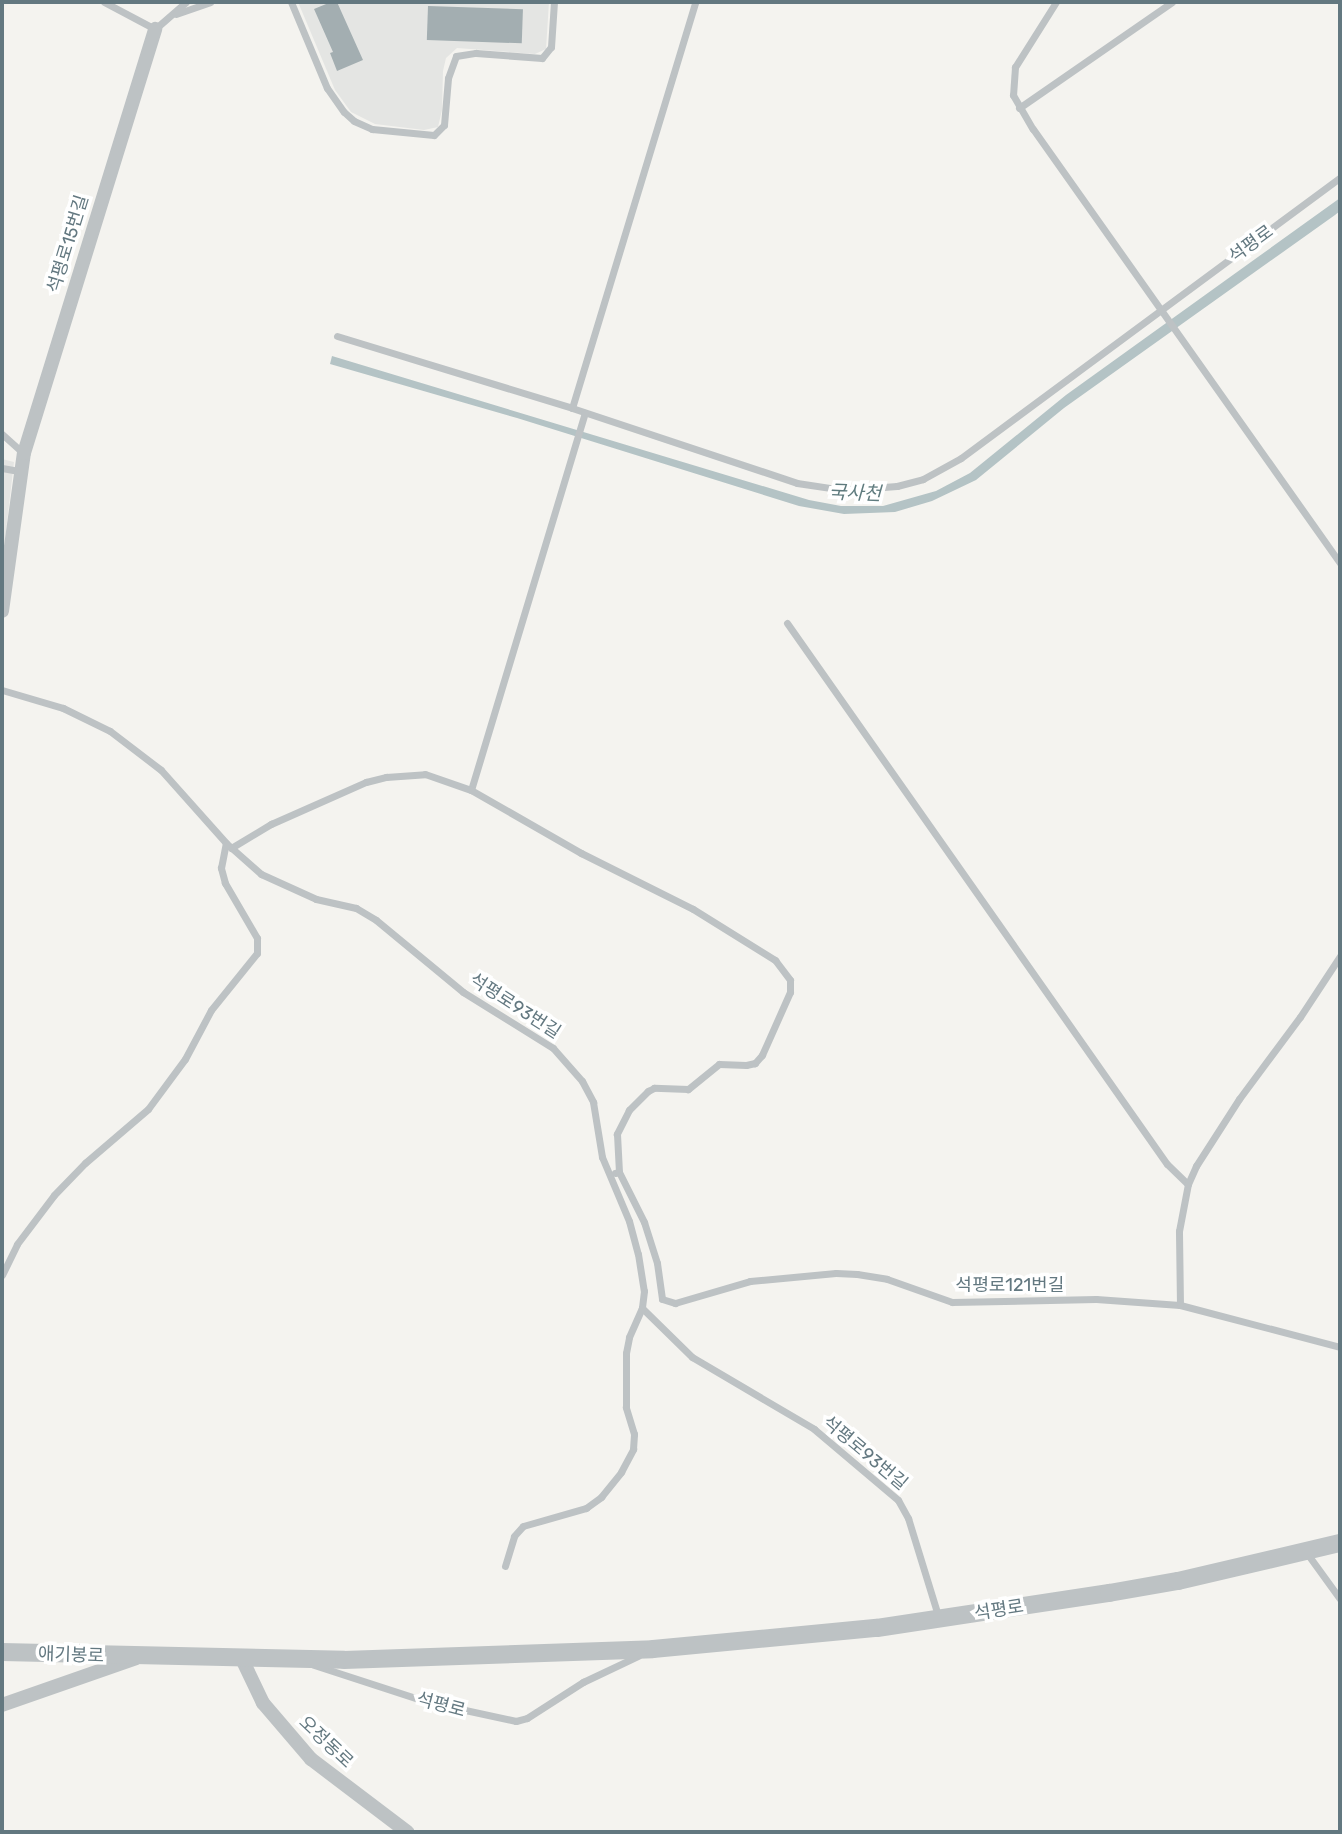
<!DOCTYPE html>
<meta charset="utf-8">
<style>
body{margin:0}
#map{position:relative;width:1342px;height:1834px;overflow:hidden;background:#f4f3ef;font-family:Rubik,"Noto Sans KR",sans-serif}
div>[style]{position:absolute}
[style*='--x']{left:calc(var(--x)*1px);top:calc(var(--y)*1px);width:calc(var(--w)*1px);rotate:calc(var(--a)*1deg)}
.built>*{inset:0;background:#e4e5e3}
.water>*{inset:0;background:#b4c3c5}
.building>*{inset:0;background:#a3aeb1;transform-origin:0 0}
.service>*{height:7px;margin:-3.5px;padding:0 3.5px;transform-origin:3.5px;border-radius:3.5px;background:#bdc2c4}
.minor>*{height:14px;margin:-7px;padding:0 7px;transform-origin:7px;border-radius:7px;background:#bdc2c4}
.tertiary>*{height:18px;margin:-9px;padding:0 9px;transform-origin:9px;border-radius:9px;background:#bdc2c4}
span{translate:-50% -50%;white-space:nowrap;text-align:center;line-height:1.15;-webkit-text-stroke:7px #fff;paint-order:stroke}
.street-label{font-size:18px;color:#637880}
.water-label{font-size:19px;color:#5f7b7e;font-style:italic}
.frame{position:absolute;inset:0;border:4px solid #637880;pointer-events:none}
</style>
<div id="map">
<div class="built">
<i style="clip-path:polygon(298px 2px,549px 2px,546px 49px,535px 54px,457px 48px,446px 58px,443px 71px,442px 110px,438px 127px,424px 130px,375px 124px,351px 112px,335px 90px)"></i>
<i style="clip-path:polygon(2px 459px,14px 462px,2px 566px)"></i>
</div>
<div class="water">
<i style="clip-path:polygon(1340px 198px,1340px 211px,1335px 215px,1064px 408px,976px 480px,932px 501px,895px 512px,844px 514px,799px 506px,517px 418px,330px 364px,332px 356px,809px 500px,841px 506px,883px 506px,936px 491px,970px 473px,1066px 395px)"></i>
</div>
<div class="building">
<i style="clip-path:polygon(331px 2px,337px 2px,363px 60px,337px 71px,330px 53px,333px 52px,314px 9px)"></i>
<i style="left:428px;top:6px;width:95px;height:34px;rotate:2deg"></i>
</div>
<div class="service">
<i style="--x:104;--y:2;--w:58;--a:27.9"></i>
<i style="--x:155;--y:29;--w:41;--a:-41.1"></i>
<i style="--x:291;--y:2;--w:93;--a:67.3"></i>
<i style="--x:327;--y:88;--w:29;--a:55"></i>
<i style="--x:344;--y:112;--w:13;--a:42"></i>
<i style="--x:354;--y:121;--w:20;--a:24"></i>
<i style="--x:372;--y:129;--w:62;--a:5.5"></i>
<i style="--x:434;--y:135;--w:14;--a:-45"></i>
<i style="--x:444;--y:125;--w:47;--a:-85.1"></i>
<i style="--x:448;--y:78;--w:23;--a:-70"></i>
<i style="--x:456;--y:56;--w:20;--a:-9"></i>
<i style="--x:476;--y:53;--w:66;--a:4.3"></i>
<i style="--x:542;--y:58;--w:14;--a:-51"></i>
<i style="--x:551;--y:47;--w:45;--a:-86.2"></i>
<i style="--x:1056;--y:2;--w:77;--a:122.2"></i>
<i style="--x:1015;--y:67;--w:28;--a:94"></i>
<i style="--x:1013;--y:95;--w:39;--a:60"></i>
<i style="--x:1033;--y:129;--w:532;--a:54.73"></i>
<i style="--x:176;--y:14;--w:36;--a:-19"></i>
<i style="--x:1019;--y:108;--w:186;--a:-34.7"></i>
<i style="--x:337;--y:336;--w:246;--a:17"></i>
<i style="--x:572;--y:408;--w:237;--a:18.4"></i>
<i style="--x:797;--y:483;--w:48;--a:8.5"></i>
<i style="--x:844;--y:490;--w:53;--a:-4.3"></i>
<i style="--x:897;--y:486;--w:27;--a:-15"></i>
<i style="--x:923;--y:479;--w:43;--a:-28.9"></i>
<i style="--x:961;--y:458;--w:471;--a:-36.5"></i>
<i style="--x:572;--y:408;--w:424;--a:-73.1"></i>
<i style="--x:2;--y:434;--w:28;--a:42"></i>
<i style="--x:2;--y:468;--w:17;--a:10"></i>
<i style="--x:787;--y:623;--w:661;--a:54.92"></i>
<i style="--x:1167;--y:1164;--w:29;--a:44"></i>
<i style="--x:2;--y:690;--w:64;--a:16.4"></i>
<i style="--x:63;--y:708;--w:52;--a:26.1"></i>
<i style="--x:110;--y:731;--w:64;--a:37.4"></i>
<i style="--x:161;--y:770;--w:98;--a:48.3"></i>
<i style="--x:226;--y:843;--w:47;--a:41.5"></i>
<i style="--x:261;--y:874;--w:60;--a:24.4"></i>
<i style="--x:316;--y:899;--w:41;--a:12.7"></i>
<i style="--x:356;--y:908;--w:23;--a:31"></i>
<i style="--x:376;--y:920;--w:113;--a:39.6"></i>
<i style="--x:463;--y:992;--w:106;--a:31.9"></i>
<i style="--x:553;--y:1048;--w:44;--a:48.7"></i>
<i style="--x:582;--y:1081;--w:24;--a:62"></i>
<i style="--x:593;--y:1102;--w:56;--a:80.7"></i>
<i style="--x:602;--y:1157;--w:69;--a:67.1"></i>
<i style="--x:629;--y:1221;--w:34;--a:75"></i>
<i style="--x:638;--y:1254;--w:37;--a:81"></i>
<i style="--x:644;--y:1291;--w:17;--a:97"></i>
<i style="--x:642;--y:1308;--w:70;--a:44.4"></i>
<i style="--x:692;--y:1357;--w:142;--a:30.5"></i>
<i style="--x:814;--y:1429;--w:110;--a:40.2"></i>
<i style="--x:898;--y:1500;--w:21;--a:61"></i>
<i style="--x:908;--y:1518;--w:106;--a:72.9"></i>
<i style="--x:471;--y:790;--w:394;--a:-73.2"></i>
<i style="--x:231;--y:848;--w:47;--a:-31"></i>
<i style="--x:271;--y:824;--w:104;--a:-23.9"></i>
<i style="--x:366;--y:782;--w:21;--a:-14"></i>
<i style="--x:386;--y:777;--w:39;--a:-4"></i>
<i style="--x:425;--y:774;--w:49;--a:19.2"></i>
<i style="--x:471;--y:790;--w:127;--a:29.8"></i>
<i style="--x:581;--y:853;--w:125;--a:26.6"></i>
<i style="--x:693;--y:909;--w:97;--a:31.9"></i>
<i style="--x:775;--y:960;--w:25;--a:53"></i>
<i style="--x:790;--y:980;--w:12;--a:90"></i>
<i style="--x:790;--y:992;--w:69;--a:114"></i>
<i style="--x:762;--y:1055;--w:11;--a:131"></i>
<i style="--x:755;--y:1063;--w:9;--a:167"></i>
<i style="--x:746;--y:1065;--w:27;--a:-178"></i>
<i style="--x:719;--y:1064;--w:40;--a:141"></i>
<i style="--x:688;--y:1089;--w:34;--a:-178"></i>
<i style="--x:654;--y:1088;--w:7;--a:153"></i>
<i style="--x:648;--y:1091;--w:27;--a:135"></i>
<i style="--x:629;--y:1110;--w:27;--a:117"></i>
<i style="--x:617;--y:1134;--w:38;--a:87"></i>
<i style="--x:615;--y:1173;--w:4;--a:-14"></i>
<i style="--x:619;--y:1172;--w:56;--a:63.4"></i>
<i style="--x:644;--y:1222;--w:43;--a:72.4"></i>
<i style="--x:657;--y:1263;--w:36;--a:82"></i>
<i style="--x:662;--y:1299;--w:14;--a:17"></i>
<i style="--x:675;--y:1303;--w:78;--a:-16.3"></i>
<i style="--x:750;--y:1281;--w:86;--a:-5.3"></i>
<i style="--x:836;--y:1273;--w:21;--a:3"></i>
<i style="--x:857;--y:1274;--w:30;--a:9"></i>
<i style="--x:887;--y:1279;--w:69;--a:19.5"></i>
<i style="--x:952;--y:1302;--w:144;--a:-1.2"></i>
<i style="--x:1096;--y:1299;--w:84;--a:4.1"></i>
<i style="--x:1180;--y:1305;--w:165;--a:14.7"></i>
<i style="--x:2;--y:1275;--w:34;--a:-64"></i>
<i style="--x:17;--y:1244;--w:61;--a:-52.9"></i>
<i style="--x:54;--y:1195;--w:45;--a:-45.9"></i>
<i style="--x:85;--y:1163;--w:83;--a:-40.6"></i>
<i style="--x:148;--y:1109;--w:62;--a:-53.5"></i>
<i style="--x:185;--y:1059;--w:55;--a:-62"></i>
<i style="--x:211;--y:1010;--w:73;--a:-51.1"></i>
<i style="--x:257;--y:953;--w:15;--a:-90"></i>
<i style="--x:257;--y:938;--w:64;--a:-120.2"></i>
<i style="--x:225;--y:883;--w:16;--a:-105"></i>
<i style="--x:221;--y:868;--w:25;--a:-79"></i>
<i style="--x:1180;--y:1305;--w:74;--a:-90.8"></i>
<i style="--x:1179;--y:1231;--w:48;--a:-79.2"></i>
<i style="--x:1188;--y:1184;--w:20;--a:-66"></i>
<i style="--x:1196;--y:1166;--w:80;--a:-57.3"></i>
<i style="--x:1239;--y:1099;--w:102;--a:-53.4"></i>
<i style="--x:1300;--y:1017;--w:73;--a:-56.7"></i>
<i style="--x:1306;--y:1552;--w:58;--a:54.1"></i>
<i style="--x:505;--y:1566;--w:31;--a:-73"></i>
<i style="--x:514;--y:1536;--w:13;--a:-48"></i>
<i style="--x:523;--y:1526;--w:66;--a:-15.9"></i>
<i style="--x:586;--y:1508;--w:19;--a:-36"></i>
<i style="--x:601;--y:1497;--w:32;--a:-51"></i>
<i style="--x:621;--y:1472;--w:26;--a:-62"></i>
<i style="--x:633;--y:1449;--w:15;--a:-86"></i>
<i style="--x:634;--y:1434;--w:28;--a:-107"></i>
<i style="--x:626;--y:1407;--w:54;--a:-90"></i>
<i style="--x:626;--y:1353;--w:16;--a:-79"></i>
<i style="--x:629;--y:1337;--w:32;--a:-66"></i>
<i style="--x:314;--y:1665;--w:120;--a:18"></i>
<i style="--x:428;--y:1702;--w:90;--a:12.2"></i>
<i style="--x:516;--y:1721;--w:11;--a:-15"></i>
<i style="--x:527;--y:1718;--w:67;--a:-32.7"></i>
<i style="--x:583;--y:1682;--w:61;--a:-25.3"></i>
</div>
<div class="minor">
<i style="--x:2;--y:611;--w:160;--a:-82.1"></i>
<i style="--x:24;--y:453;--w:444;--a:-72.8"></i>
<i style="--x:242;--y:1659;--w:49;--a:64.5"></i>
<i style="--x:263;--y:1703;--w:74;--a:49.4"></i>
<i style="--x:311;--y:1759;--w:121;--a:37.2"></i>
<i style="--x:2;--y:1705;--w:142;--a:-19.3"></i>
</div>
<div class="tertiary">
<i style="--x:2;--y:1652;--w:342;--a:1.3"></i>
<i style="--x:344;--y:1660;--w:309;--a:-2"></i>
<i style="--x:653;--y:1649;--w:225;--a:-5.4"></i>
<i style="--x:877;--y:1628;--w:235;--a:-8.6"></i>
<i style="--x:1109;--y:1593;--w:70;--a:-9.9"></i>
<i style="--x:1178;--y:1581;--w:166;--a:-13.2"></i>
</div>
<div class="street-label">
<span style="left:68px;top:244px;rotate:-73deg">석평로15번길</span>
<span style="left:1251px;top:244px;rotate:-36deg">석평로</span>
<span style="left:515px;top:1006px;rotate:33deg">석평로93번길</span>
<span style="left:1010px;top:1285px">석평로121번길</span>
<span style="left:865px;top:1453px;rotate:40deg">석평로93번길</span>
<span style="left:999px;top:1610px;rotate:-9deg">석평로</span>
<span style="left:71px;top:1655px;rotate:2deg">애기봉로</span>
<span style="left:441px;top:1705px;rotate:15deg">석평로</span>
<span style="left:326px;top:1742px;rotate:43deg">오정동로</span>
</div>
<div class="water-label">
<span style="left:855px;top:493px;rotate:2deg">국사천</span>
</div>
<div class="frame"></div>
</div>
